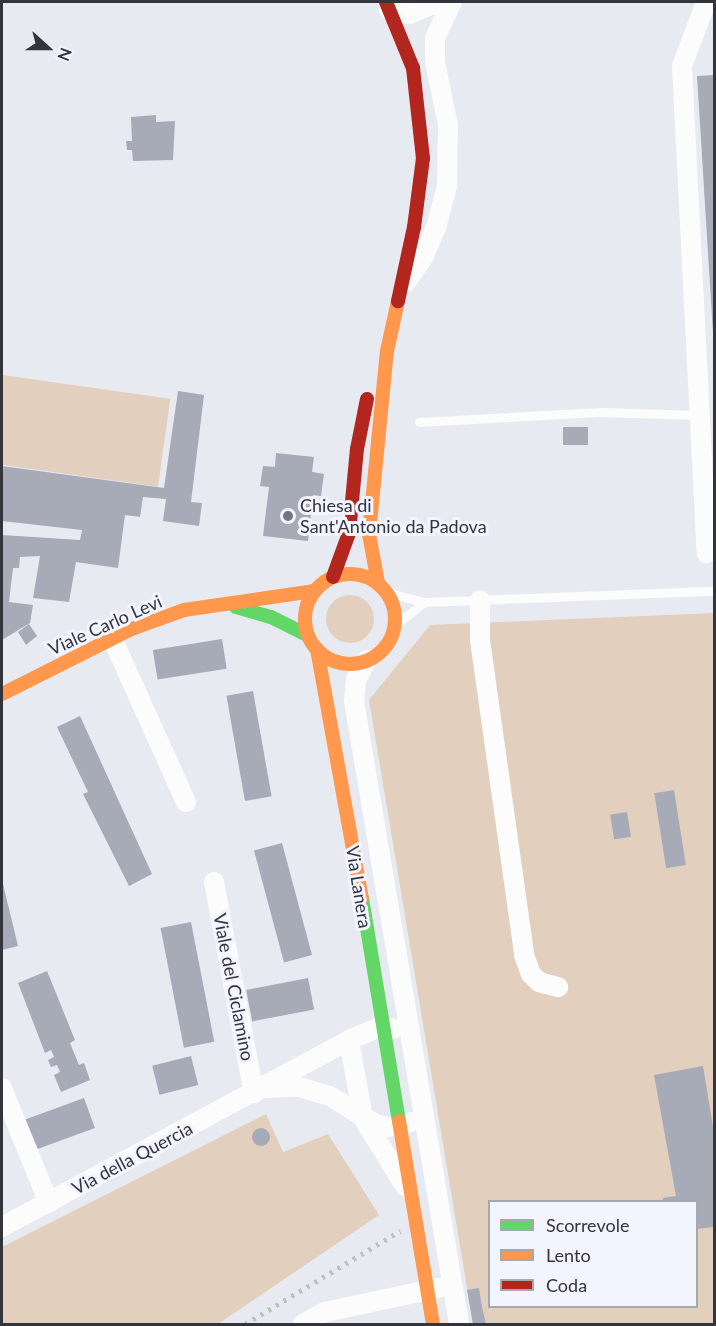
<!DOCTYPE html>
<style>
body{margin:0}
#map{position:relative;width:716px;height:1326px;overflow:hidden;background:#e8eaf2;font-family:Lato,sans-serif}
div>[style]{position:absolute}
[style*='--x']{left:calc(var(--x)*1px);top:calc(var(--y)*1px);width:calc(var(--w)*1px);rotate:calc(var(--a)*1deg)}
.green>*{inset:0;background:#e3cfbe;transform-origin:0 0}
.round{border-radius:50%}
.building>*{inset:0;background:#a7aab7;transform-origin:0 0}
.lane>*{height:9px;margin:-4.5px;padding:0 4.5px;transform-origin:4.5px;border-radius:4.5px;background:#fcfcfd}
.street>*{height:20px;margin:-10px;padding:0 10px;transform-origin:10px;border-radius:10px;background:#fcfcfd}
.fast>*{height:14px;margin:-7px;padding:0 7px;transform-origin:7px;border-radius:7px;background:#63d668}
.slow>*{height:14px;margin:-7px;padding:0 7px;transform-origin:7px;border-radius:7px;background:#ff974d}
.slow>.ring{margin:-7px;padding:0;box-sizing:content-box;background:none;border:14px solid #ff974d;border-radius:50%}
.jam>*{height:14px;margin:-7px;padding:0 7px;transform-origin:7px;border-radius:7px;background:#b3261e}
.rail>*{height:4.5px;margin-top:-2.25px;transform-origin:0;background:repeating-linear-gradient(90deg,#bfc0c2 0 3px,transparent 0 9px)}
.dots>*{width:16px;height:16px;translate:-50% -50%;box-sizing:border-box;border:3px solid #f2f4fe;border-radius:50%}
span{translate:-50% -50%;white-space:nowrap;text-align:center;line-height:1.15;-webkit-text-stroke:6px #f2f4fe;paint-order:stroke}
.poi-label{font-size:18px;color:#34353c}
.left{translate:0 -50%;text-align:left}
.street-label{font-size:18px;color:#34353c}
.frame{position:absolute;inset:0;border:3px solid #34353c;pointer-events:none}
.legend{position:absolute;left:488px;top:1200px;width:210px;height:108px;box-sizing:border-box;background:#f2f4fe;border:2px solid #a6a8b0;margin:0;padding:8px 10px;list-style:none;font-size:18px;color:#34353c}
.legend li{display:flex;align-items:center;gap:12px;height:30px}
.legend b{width:30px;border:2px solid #a6a8b0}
.north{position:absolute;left:18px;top:18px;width:60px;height:60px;-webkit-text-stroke:4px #f2f4fe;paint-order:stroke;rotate:111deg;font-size:16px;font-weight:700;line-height:24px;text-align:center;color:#34353c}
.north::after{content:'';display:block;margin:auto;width:21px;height:27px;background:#34353c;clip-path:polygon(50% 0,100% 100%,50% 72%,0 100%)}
</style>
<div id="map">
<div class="green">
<i style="left:2px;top:375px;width:170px;height:89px;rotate:8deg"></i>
<i class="round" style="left:326px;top:595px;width:48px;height:48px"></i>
<i style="clip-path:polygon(evenodd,714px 613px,714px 1324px,473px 1324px,369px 700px,430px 625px,714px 613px,490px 1202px,696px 1202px,696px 1306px,490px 1306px,490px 1202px)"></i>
<i style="clip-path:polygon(266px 1114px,283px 1152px,328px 1134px,379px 1215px,218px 1324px,2px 1324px,2px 1247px)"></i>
</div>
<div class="building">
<i style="clip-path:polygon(714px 75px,714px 333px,713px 333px,697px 76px)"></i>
<i style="clip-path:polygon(156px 115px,156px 122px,175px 121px,173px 160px,133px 161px,132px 150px,127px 150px,126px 141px,132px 141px,131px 117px)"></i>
<i style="clip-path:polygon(178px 391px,204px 395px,191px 502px,202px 503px,199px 526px,163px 521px,166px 499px,143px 497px,140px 517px,125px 515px,118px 568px,76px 562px,69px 602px,33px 598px,40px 556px,20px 557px,19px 568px,13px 568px,9px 602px,33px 605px,30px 623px,2px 640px,2px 535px,80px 540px,82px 530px,2px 521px,2px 466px,164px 488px)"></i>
<i style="left:563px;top:427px;width:25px;height:18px"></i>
<i style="clip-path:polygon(276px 453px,314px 457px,312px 472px,324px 474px,321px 496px,313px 495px,308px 541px,263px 536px,269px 487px,260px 486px,263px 466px,275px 467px)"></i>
<i style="clip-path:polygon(29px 624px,37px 636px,26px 645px,18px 632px)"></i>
<i style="left:222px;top:639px;width:30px;height:70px;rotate:81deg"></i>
<i style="left:253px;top:691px;width:107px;height:27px;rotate:80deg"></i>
<i style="clip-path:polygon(80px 716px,152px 874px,129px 886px,83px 794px,88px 792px,57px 727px)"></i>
<i style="left:674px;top:790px;width:76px;height:20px;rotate:81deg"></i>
<i style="left:627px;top:812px;width:25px;height:17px;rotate:81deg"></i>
<i style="left:282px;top:843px;width:116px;height:29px;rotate:75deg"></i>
<i style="clip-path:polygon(2px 880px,18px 946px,2px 950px)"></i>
<i style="left:191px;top:922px;width:122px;height:31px;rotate:79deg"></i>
<i style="clip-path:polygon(47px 971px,75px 1040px,70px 1043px,79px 1065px,84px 1063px,90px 1080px,61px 1092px,54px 1075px,60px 1072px,57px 1065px,51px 1067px,48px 1060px,54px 1057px,51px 1050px,45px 1053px,18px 983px)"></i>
<i style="left:308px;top:978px;width:32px;height:63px;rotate:79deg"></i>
<i style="left:191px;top:1056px;width:30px;height:40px;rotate:76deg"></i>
<i style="clip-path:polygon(703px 1066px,714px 1133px,714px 1227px,696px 1229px,696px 1202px,663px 1202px,663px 1198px,676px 1196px,654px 1075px)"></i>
<i style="left:84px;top:1098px;width:32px;height:64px;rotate:70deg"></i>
<i class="round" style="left:252px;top:1128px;width:18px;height:18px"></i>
<i style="clip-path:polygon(479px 1288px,482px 1307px,486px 1324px,473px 1324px,467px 1290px)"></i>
</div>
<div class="lane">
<i style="--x:419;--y:422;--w:181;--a:-3.2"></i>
<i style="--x:600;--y:412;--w:99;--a:1.7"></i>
<i style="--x:386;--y:592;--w:39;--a:15"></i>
<i style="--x:424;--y:602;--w:290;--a:-2.2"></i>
<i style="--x:395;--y:625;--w:37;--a:-38"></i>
</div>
<div class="street">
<i style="--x:392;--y:2;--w:8;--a:113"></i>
<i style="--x:389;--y:9;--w:21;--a:14"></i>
<i style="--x:409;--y:14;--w:31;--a:-22"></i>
<i style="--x:706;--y:2;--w:68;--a:110.6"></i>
<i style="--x:682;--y:66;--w:488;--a:87.1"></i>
<i style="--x:406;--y:282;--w:29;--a:-55"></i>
<i style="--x:423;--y:258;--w:33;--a:-67"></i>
<i style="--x:436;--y:228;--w:43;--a:-75.3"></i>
<i style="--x:447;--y:186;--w:61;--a:-89.1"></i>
<i style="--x:448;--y:125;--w:64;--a:-101.7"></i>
<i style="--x:435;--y:62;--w:24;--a:-90"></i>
<i style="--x:435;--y:38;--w:40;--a:-65"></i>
<i style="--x:480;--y:600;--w:40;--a:90"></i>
<i style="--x:480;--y:640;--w:318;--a:82"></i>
<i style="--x:524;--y:955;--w:20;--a:70"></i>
<i style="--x:531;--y:974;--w:11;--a:45"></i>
<i style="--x:539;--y:982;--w:20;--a:15"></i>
<i style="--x:112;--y:638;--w:180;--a:65.7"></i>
<i style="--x:367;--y:660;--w:23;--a:119"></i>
<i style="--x:356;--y:680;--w:21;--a:95"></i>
<i style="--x:354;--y:701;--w:632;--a:80.43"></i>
<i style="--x:214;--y:882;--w:215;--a:79.3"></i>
<i style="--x:349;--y:1040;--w:79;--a:79.8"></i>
<i style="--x:363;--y:1118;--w:80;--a:58.3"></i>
<i style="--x:2;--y:1088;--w:124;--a:67.8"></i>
<i style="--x:264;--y:1088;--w:35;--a:-2"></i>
<i style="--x:299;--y:1087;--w:32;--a:16"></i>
<i style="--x:330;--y:1096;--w:53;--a:31.9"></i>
<i style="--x:375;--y:1124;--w:13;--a:13"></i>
<i style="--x:388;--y:1127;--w:24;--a:-12"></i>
<i style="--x:2;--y:1227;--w:394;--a:-28.3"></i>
<i style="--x:349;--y:1040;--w:36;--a:-23"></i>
<i style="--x:382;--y:1026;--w:12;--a:14"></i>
<i style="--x:303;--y:1324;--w:25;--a:-29"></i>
<i style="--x:325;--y:1312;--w:116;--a:-12"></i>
</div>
<div class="fast">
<i style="--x:236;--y:607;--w:36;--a:16"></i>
<i style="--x:271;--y:617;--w:42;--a:26.6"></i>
<i style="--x:362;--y:898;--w:226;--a:80.6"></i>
</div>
<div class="slow">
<i class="ring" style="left:305px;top:574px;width:76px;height:76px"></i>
<i style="--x:378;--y:583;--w:50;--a:-100.4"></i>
<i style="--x:369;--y:534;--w:184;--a:-84.4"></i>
<i style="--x:387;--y:351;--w:51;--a:-77.6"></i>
<i style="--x:317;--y:649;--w:253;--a:79.8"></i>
<i style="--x:2;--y:694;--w:142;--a:-26.7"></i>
<i style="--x:129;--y:630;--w:59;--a:-20"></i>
<i style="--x:184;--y:610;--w:132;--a:-8.3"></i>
<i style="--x:399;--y:1121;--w:206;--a:80.5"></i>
</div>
<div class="jam">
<i style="--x:386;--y:2;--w:71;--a:67.8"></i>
<i style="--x:413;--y:68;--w:91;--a:83.7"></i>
<i style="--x:423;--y:158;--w:70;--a:97.4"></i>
<i style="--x:414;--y:227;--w:76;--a:102.2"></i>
<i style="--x:333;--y:577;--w:47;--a:-70"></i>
<i style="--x:349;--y:533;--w:84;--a:-84.6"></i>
<i style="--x:357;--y:449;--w:51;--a:-78.7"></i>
</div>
<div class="rail">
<i style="--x:245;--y:1324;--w:181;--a:-31"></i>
</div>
<div class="dots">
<i style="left:288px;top:516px;background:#73747c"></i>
</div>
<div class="poi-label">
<span class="left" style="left:300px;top:516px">Chiesa di<br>Sant'Antonio da Padova</span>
</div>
<div class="street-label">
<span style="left:105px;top:625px;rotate:-24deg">Viale Carlo Levi</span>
<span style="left:359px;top:887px;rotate:81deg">Via Lanera</span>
<span style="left:234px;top:987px;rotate:79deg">Viale del Ciclamino</span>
<span style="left:132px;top:1158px;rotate:-28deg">Via della Quercia</span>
</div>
<div class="frame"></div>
<ul class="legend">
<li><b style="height:8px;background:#63d668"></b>Scorrevole</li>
<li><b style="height:8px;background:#ff974d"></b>Lento</li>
<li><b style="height:8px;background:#b3261e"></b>Coda</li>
</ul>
<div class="north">N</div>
</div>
